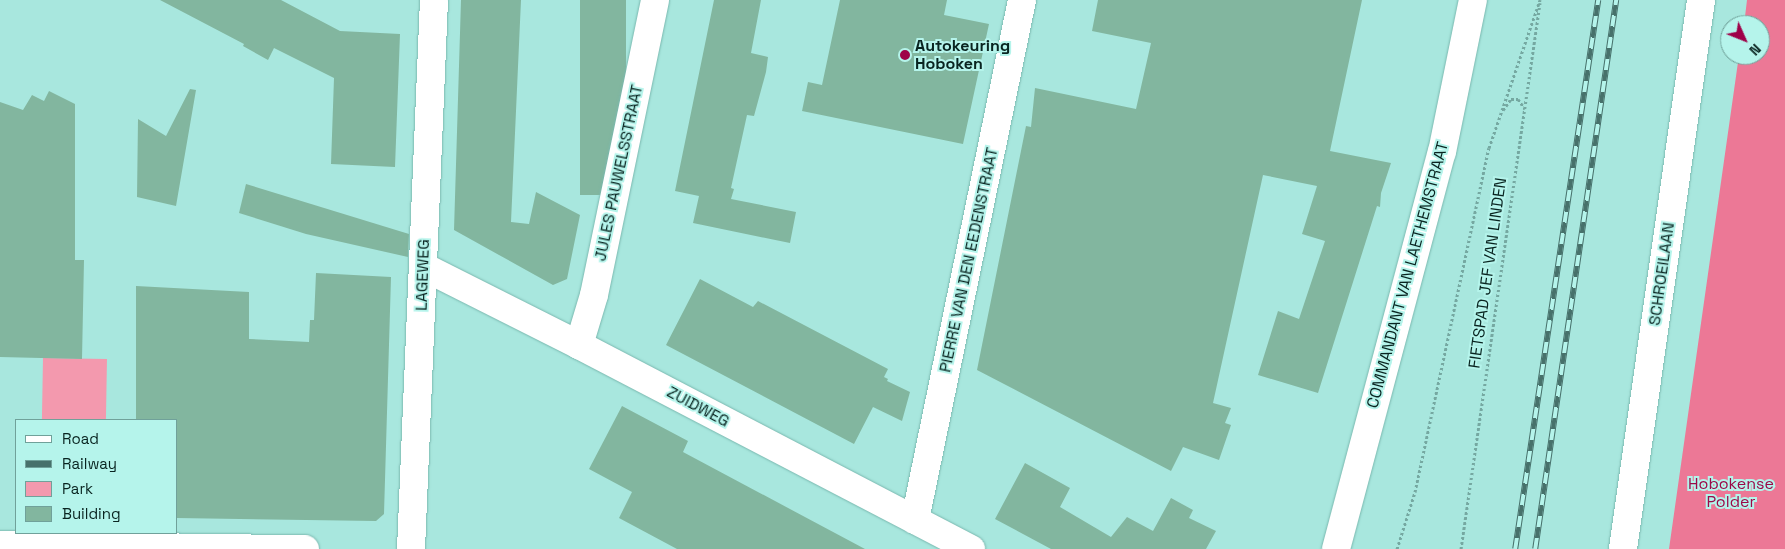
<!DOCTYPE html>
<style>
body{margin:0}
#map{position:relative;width:1785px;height:549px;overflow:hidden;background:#a8e7de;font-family:"Space Grotesk",sans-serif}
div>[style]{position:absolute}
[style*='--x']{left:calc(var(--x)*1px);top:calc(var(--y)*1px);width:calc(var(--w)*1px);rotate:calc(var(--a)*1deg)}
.green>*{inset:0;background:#f399ae;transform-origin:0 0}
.forest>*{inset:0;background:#ec7896}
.building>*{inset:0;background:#82b69f;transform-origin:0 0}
.path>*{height:3px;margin-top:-1.5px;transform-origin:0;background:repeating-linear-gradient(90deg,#75a8a1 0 2.5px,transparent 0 5px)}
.roads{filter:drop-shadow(0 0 1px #7ab8af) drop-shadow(0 0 1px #7ab8af)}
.minor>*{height:28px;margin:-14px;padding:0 14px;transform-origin:14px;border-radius:14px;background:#fff}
.tertiary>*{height:28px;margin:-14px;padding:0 14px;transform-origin:14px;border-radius:14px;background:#fff}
.rail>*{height:5.5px;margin-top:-2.75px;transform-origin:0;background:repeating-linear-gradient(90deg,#b5f4eb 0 11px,#47716b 0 22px);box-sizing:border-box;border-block:1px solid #47716b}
.dots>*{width:14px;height:14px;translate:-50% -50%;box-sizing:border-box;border:2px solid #b5f4eb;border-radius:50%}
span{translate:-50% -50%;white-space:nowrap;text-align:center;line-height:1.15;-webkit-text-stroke:4px #b5f4eb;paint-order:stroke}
.poi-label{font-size:16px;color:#092420;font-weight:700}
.left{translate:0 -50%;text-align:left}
.street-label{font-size:16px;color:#092420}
.park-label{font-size:16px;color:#9c0948}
.legend{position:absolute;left:15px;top:419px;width:162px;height:115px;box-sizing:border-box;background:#b5f4eb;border:1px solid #70a19a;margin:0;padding:6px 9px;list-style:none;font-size:15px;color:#092420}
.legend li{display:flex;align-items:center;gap:10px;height:25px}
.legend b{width:25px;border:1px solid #70a19a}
.north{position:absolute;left:1720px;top:15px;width:50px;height:50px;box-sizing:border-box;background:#b5f4eb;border:1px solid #70a19a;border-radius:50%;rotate:134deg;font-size:14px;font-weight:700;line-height:20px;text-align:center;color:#092420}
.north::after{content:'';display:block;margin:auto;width:18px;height:22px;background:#9e0248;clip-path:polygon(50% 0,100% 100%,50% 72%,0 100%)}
</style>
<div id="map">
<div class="green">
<i style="left:43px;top:358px;width:64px;height:62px;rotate:1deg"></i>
</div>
<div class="forest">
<i style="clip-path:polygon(1747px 0,1785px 0,1785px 549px,1669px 549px,1739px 55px,1760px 55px,1760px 25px,1744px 25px)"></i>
</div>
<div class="building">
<i style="clip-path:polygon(160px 0,281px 0,340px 31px,400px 34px,395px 167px,331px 164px,334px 78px,274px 48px,268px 60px,243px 46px,244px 44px)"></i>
<i style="clip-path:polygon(461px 0,521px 0,511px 222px,529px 224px,536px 192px,580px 215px,567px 279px,553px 285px,454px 230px)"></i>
<i style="left:580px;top:0;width:46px;height:195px"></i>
<i style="clip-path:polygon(714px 0,761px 0,751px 53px,768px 57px,766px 72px,754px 116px,747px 115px,731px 188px,734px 189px,731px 199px,796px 212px,790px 243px,693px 223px,699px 196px,675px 191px)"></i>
<i style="clip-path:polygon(840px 0,947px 0,944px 15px,989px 24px,963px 144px,802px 111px,808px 82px,822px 85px)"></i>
<i style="clip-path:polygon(1098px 0,1362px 0,1330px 151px,1391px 163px,1381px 193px,1380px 207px,1377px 206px,1318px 393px,1258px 375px,1278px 311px,1299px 319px,1325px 241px,1302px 234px,1317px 186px,1263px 175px,1213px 403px,1231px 408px,1225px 423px,1231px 425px,1219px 460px,1183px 447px,1171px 471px,977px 370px,1026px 126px,1031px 127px,1035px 88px,1136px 109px,1151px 43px,1092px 31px)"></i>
<i style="clip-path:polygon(190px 89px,196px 90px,176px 206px,137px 197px,138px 119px,166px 136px)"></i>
<i style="clip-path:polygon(49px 91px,75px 104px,75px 260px,84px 260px,82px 359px,0 357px,0 102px,23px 110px,32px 95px,44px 101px)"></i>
<i style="clip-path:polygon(246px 184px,409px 234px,408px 257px,306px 234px,239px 213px)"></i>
<i style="clip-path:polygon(316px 273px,391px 277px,384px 514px,376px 521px,176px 518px,176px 420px,136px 420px,136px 286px,249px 292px,249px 339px,309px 342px,310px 320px,314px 320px)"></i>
<i style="clip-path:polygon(700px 279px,753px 307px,758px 301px,888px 369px,884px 377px,888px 379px,887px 381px,910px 392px,902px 421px,873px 407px,854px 444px,666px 345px)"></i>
<i style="clip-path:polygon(622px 406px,688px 441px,683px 452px,865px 549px,677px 549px,619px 518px,632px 492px,589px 469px)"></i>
<i style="clip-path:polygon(1025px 463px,1070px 488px,1060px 507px,1111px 537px,1127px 517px,1153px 531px,1171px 498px,1193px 510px,1189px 518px,1216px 531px,1206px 549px,1051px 549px,995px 519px)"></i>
</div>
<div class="path">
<i style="--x:1503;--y:110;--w:14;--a:-54"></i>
<i style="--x:1511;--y:99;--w:7;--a:0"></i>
<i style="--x:1518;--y:99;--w:12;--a:55"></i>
<i style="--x:1397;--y:549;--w:60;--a:-72.5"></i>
<i style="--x:1415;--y:492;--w:352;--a:-77.9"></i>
<i style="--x:1489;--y:148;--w:157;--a:-71"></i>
<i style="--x:1461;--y:549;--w:552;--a:-81.77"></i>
</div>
<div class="roads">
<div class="minor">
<i style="--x:424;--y:267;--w:174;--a:26.7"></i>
<i style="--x:579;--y:345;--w:442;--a:27.5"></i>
<i style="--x:579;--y:345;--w:52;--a:-73.3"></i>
<i style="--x:594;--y:295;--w:301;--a:-78.3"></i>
<i style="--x:915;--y:520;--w:531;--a:-78.37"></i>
<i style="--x:0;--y:545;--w:305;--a:0.8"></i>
<i style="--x:411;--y:549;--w:549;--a:-87.6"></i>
<i style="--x:1336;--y:549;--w:411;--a:-75.1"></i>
<i style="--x:1442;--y:152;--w:155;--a:-78.5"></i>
</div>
<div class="tertiary">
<i style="--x:1623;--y:549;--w:555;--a:-81.91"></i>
</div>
</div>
<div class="rail">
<i style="--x:1515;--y:549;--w:555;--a:-81.4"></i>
<i style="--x:1535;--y:549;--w:555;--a:-81.61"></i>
</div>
<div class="dots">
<i style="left:905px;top:55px;background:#9e0248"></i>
</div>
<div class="poi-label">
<span class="left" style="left:915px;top:55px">Autokeuring<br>Hoboken</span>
</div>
<div class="street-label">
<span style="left:619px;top:173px;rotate:-78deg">JULES PAUWELSSTRAAT</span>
<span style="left:969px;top:260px;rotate:-78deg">PIERRE VAN DEN EEDENSTRAAT</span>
<span style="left:1488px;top:273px;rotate:-82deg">FIETSPAD JEF VAN LINDEN</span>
<span style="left:1662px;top:274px;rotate:-82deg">SCHROEILAAN</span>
<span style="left:423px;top:275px;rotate:-88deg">LAGEWEG</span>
<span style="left:1408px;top:275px;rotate:-75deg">COMMANDANT VAN LAETHEMSTRAAT</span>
<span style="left:698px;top:407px;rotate:28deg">ZUIDWEG</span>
</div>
<div class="park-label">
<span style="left:1731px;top:493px">Hobokense<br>Polder</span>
</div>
<ul class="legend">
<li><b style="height:6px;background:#fff"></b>Road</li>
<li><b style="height:6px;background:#47716b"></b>Railway</li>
<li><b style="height:14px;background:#f399ae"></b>Park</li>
<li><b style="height:14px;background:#82b69f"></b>Building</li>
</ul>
<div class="north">N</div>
</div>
